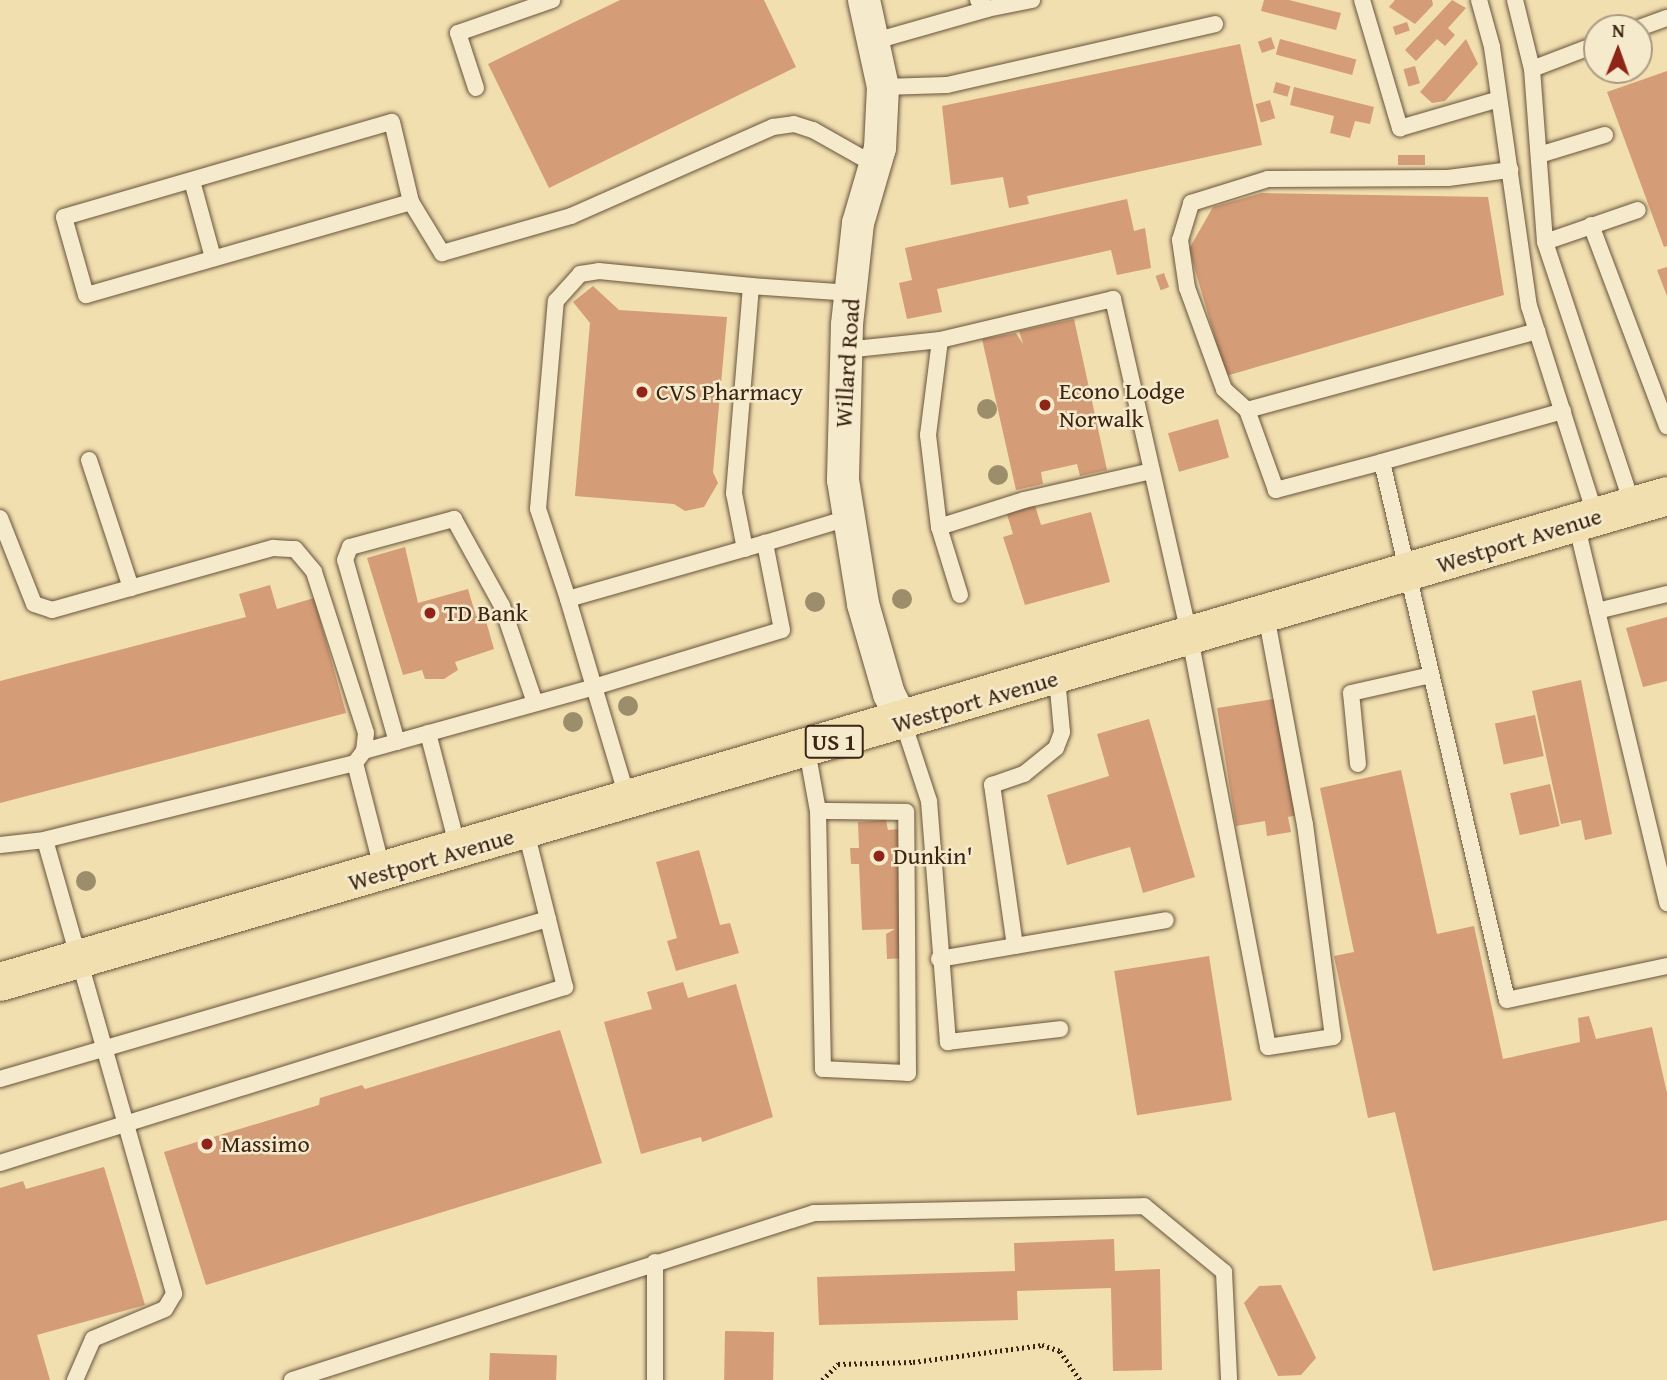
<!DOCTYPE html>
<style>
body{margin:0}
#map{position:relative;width:1667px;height:1380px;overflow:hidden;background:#f1dfb0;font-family:"Gentium Book Plus",serif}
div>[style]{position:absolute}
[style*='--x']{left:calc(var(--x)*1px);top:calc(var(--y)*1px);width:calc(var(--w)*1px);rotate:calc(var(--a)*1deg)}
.building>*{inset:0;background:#d49c77;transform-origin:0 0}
.path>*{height:4.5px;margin-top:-2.25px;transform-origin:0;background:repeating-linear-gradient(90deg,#3b2514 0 2px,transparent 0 5.5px)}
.roads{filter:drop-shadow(0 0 2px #68543b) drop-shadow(0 0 2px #68543b)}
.lane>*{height:16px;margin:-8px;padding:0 8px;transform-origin:8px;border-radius:8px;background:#f6eacc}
.street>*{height:32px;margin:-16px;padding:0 16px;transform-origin:16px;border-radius:16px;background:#f6eacc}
.primary>*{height:38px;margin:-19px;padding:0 19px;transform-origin:19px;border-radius:19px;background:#f1dfb0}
.trees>*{width:20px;height:20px;margin:-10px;border-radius:50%;background:#9d8e6b}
.dots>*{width:19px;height:19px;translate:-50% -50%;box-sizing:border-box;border:4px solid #f6eacc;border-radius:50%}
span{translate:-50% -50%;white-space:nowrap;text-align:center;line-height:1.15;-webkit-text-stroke:5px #f6eacc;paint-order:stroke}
.shield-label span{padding:2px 5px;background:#f6eacc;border:2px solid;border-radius:5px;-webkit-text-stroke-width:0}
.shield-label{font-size:23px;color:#3b2514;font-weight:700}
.street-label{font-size:24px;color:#3b2514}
.poi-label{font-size:24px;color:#3b2514}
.left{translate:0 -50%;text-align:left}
.north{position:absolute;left:1583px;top:14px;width:70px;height:70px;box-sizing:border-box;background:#f6eacc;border:2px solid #ab9b82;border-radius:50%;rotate:1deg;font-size:19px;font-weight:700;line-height:28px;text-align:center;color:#3b2514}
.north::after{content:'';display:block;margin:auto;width:24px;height:32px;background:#8f2418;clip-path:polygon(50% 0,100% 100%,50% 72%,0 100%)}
</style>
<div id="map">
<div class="building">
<i style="clip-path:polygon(620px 0,764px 0,796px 67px,549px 188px,488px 64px)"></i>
<i style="clip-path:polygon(1264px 0,1289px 0,1341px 13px,1336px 30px,1261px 11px)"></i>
<i style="clip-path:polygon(1395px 0,1432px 0,1433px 5px,1415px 24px,1389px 7px)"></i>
<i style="clip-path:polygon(1452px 0,1466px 8px,1448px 28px,1455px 35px,1445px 46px,1437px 39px,1416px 61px,1405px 50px)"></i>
<i style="left:1407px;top:22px;width:9px;height:15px;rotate:72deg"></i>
<i style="left:1271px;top:37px;width:12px;height:14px;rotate:70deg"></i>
<i style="left:1280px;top:39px;width:79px;height:16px;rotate:15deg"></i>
<i style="clip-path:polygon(1466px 39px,1478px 64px,1445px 101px,1432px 103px,1420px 92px)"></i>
<i style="clip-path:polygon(1240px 44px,1262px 145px,1027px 196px,1029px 204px,1009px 208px,1003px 177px,951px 185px,942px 106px)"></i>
<i style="left:1415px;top:66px;width:18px;height:12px;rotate:74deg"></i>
<i style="clip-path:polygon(1667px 71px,1667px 246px,1664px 247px,1607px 92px)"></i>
<i style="left:1276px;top:82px;width:15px;height:11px;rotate:16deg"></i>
<i style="clip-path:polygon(1294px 87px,1374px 107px,1370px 124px,1355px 121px,1350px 138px,1330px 133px,1334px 116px,1290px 105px)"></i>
<i style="left:1270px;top:100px;width:19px;height:15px;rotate:74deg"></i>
<i style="left:1425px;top:155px;width:10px;height:27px;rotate:90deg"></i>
<i style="clip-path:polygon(1262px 193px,1488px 197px,1504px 295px,1226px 376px,1189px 249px,1213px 207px)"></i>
<i style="clip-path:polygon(1127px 199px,1134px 231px,1145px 228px,1151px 268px,1117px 275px,1111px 250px,937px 289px,942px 312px,907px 319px,899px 283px,912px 280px,905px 248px)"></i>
<i style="clip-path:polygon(1667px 267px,1667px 296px,1657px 270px)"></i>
<i style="left:1164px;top:273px;width:15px;height:9px;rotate:70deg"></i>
<i style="clip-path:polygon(593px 286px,619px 310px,727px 317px,713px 472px,718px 483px,704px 507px,685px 511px,674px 504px,575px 496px,590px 323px,573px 302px)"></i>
<i style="clip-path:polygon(1074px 319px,1107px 470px,1080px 476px,1077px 464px,1041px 472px,1043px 484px,1016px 490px,982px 339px,1016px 333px,1023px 344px,1019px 331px)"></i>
<i style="left:1218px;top:419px;width:40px;height:52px;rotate:74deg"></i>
<i style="clip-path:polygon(1034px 502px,1041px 525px,1091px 512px,1110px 582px,1025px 605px,1003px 537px,1013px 534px,1006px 511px)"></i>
<i style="clip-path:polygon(405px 547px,418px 603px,468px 589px,476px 616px,484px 614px,494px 649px,455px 662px,458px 670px,444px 679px,425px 679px,422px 670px,403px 675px,367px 558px)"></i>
<i style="clip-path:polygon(270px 585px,277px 609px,314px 598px,346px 713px,0 803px,0 681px,246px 617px,239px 594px)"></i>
<i style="clip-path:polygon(1667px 617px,1667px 681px,1643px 687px,1626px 628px)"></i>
<i style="clip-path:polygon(1581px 680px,1612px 834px,1585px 840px,1581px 820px,1561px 824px,1532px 691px)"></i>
<i style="clip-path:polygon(1279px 698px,1297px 815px,1288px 817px,1291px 832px,1267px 836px,1265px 821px,1236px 826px,1217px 708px)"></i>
<i style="left:1535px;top:715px;width:42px;height:41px;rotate:78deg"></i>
<i style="clip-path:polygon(1149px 719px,1195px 877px,1143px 893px,1130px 847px,1067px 865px,1047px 795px,1109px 776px,1097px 734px)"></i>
<i style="clip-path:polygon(1401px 770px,1437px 934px,1474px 926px,1503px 1059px,1580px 1042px,1578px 1018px,1589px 1016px,1596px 1039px,1652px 1027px,1667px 1093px,1667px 1220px,1433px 1271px,1395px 1112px,1368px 1118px,1334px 956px,1354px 952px,1320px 788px)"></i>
<i style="left:1550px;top:784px;width:43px;height:41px;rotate:77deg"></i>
<i style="clip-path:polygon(886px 820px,888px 830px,900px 829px,905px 958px,887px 959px,886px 934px,895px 929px,862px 930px,859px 864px,851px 864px,850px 848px,859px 848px,858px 822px)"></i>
<i style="clip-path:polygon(699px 850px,720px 925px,730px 923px,739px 953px,676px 971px,667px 941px,677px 938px,656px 862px)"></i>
<i style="left:1209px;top:956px;width:146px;height:96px;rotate:81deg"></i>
<i style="clip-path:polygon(683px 982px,688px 998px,736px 984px,773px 1117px,702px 1142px,701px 1137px,641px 1154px,604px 1022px,652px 1009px,647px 992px)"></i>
<i style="clip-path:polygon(560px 1030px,602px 1163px,206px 1285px,164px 1152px,319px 1105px,320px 1098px,362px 1085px,365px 1089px)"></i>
<i style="clip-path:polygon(104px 1167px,145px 1305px,37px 1335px,50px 1380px,0 1380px,0 1188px,23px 1181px,26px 1189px)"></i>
<i style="clip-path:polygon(1114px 1239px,1115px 1271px,1160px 1269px,1162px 1370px,1113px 1371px,1111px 1288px,1017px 1291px,1018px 1320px,819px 1325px,817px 1277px,1015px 1271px,1014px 1243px)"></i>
<i style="clip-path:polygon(1281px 1285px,1316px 1358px,1301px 1375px,1278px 1376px,1244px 1303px,1259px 1286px)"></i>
<i style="left:725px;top:1331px;width:49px;height:49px;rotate:1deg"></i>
<i style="left:490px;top:1353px;width:67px;height:27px;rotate:2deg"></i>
</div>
<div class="path">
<i style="--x:822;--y:1380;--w:23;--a:-45"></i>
<i style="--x:838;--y:1364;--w:75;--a:-1.5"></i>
<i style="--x:913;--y:1362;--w:130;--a:-7.5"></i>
<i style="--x:1042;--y:1345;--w:19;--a:18"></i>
<i style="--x:1060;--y:1351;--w:35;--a:55"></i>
</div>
<div class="roads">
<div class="lane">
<i style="--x:978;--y:0;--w:13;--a:45"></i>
<i style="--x:987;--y:9;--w:46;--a:-11.3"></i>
<i style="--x:1362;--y:0;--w:134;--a:73.5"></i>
<i style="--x:1400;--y:128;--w:103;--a:-16.3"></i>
<i style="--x:1479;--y:0;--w:49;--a:74.5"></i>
<i style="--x:1492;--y:47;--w:262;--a:81.9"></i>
<i style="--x:1529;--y:306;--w:221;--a:72.4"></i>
<i style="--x:1515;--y:0;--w:71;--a:76.2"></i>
<i style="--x:1532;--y:69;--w:173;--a:85.7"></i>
<i style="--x:1545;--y:242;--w:278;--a:71.6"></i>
<i style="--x:1639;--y:28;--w:30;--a:-20"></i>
<i style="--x:875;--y:41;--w:116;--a:-15.9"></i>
<i style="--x:1532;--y:69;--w:70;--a:-21"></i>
<i style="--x:883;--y:87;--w:64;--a:-1.8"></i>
<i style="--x:947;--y:85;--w:275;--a:-12.8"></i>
<i style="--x:476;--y:88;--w:58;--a:-108.1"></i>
<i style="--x:458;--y:33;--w:100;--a:-19.3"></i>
<i style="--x:1539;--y:155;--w:69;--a:-16.9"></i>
<i style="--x:192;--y:181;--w:80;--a:74.7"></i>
<i style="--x:411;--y:202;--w:338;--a:164"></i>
<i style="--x:86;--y:295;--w:81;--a:-105.8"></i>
<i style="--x:64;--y:217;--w:341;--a:-16.2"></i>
<i style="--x:392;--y:122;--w:82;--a:76.6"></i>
<i style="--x:411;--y:202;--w:60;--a:58.7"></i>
<i style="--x:442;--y:253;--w:134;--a:-16"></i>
<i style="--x:571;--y:216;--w:221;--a:-23.8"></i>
<i style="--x:773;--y:127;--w:21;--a:-8"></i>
<i style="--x:794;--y:124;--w:20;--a:18"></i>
<i style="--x:813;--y:130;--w:71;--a:29.4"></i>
<i style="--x:1591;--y:225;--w:215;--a:69.3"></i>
<i style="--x:1545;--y:242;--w:98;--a:-19"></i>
<i style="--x:751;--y:286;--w:100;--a:4"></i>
<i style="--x:940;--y:340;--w:96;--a:97.2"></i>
<i style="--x:928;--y:435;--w:93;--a:83.2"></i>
<i style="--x:939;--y:527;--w:71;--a:72.8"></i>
<i style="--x:845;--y:350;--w:96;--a:-6"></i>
<i style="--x:940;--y:340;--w:178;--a:-13.3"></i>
<i style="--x:1113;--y:299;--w:348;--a:77.2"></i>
<i style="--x:1190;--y:638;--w:416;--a:79.2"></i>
<i style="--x:1268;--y:1047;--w:66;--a:-8.7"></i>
<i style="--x:1333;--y:1037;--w:214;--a:-97.5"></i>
<i style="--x:1305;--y:825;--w:214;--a:-100.5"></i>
<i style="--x:1247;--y:410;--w:31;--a:-138"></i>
<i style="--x:1224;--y:389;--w:108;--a:-110.1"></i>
<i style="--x:1187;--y:288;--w:49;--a:-98.3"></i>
<i style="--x:1180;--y:240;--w:39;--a:-73"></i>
<i style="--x:1191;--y:203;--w:81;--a:-17.3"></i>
<i style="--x:1268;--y:179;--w:180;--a:-0.3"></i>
<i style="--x:1448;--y:178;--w:63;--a:-7.4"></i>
<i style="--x:1563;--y:411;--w:188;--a:164.3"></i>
<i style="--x:1382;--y:462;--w:552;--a:76.92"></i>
<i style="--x:1507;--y:1000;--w:164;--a:-12"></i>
<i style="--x:89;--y:460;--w:135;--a:71.8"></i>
<i style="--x:1382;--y:462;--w:110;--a:165.2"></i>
<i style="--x:1276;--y:490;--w:85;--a:-109.9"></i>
<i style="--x:1247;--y:410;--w:301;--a:-15.2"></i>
<i style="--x:0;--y:518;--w:92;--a:68.4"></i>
<i style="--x:34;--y:604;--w:19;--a:18"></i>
<i style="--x:52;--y:610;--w:230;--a:-15.7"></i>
<i style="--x:273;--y:548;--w:22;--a:3"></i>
<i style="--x:295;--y:549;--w:30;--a:50"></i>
<i style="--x:314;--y:572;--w:169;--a:72.1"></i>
<i style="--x:366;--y:733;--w:18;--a:96"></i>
<i style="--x:364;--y:751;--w:15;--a:127"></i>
<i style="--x:355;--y:763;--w:319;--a:166.1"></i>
<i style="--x:45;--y:840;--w:45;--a:173.7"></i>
<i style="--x:1576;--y:523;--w:391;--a:76.5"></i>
<i style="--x:939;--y:527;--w:89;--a:-17.6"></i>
<i style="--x:1024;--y:500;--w:131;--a:-12.8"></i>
<i style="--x:568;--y:599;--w:95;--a:-108.4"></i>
<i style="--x:538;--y:509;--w:209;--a:-85.1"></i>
<i style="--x:556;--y:301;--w:36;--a:-48"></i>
<i style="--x:580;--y:274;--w:19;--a:-9"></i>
<i style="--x:599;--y:271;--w:153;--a:5.6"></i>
<i style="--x:751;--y:286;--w:208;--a:94.7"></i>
<i style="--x:734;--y:493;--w:57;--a:78.9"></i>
<i style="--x:1597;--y:611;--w:72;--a:-13.7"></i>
<i style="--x:903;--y:722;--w:83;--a:71.8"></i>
<i style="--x:929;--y:801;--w:242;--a:85.5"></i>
<i style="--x:948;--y:1042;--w:113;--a:-6.6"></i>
<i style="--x:428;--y:733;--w:119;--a:75.4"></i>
<i style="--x:397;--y:742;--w:189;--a:-105.9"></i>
<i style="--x:345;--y:560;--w:14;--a:-69"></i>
<i style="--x:350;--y:547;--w:108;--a:-15.1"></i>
<i style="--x:454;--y:519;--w:99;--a:61.1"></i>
<i style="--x:502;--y:606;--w:102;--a:71.2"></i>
<i style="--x:807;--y:750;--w:62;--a:79.8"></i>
<i style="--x:818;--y:811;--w:258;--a:88.9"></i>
<i style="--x:823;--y:1069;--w:85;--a:2.7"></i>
<i style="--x:908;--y:1073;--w:261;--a:-90.4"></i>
<i style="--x:906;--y:812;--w:88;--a:-179.3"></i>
<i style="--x:364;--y:751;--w:239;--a:-15.5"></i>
<i style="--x:594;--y:687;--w:92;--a:-106.5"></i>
<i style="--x:568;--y:599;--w:205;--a:-15.9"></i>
<i style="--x:355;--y:763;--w:113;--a:75.6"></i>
<i style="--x:1358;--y:764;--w:71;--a:-95.6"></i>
<i style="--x:1351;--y:693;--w:82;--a:-12.7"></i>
<i style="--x:628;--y:800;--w:118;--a:-106.7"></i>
<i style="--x:594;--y:687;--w:196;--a:-16.9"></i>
<i style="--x:782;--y:630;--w:89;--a:-101.1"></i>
<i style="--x:765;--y:543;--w:87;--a:-16.8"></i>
<i style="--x:45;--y:840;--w:472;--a:74.1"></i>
<i style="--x:174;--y:1294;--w:17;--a:121"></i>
<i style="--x:165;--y:1309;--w:78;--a:157.4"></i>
<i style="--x:93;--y:1339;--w:45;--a:113.7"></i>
<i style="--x:1015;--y:946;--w:163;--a:-98.1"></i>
<i style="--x:992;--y:785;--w:34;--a:-19"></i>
<i style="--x:1024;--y:774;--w:41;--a:-39.1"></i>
<i style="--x:1056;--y:748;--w:17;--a:-69"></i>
<i style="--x:1062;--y:732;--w:54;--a:-95.3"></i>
<i style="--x:939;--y:959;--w:230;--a:-9.7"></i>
<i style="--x:0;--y:1079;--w:571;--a:-16.28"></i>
<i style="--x:0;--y:1163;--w:592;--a:-17.3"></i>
<i style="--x:565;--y:987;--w:160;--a:-104.1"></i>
<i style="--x:655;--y:1262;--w:118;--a:90"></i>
<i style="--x:292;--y:1380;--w:548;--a:-17.74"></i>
<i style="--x:814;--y:1213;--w:330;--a:-1.2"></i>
<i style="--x:1144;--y:1206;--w:104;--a:39.5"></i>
<i style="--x:1224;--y:1272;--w:108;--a:87.3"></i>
</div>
<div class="street">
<i style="--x:864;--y:0;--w:89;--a:77.7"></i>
<i style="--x:883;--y:87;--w:61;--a:92.8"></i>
<i style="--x:880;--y:148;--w:78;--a:106.3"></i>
<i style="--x:858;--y:223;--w:103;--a:96.2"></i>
<i style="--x:847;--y:325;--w:155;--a:91.5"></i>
<i style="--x:843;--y:480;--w:126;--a:80.8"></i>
<i style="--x:863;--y:604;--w:94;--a:73.9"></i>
<i style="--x:889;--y:694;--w:31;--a:63"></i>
</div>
<div class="primary">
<i style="--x:0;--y:982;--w:1736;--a:-16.25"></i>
</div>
</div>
<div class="trees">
<i style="left:987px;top:409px"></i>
<i style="left:998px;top:475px"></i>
<i style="left:902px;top:599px"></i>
<i style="left:815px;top:602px"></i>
<i style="left:628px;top:706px"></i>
<i style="left:573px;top:722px"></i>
<i style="left:86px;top:881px"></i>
</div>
<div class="dots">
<i style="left:642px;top:392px;background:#8f2418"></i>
<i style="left:1045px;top:405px;background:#8f2418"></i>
<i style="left:430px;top:613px;background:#8f2418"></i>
<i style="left:879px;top:856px;background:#8f2418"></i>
<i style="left:207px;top:1144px;background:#8f2418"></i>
</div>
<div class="shield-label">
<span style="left:834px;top:742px">US 1</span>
</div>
<div class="street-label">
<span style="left:847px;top:363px;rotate:-86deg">Willard Road</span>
<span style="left:1519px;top:540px;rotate:-17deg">Westport Avenue</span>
<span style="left:975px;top:701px;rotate:-16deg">Westport Avenue</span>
<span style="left:431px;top:859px;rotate:-16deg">Westport Avenue</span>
</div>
<div class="poi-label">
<span class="left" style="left:1059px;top:405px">Econo Lodge<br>Norwalk</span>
<span class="left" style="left:656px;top:392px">CVS Pharmacy</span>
<span class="left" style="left:444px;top:613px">TD Bank</span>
<span class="left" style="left:893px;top:856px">Dunkin'</span>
<span class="left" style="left:221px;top:1144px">Massimo</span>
</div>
<div class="north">N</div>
</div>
